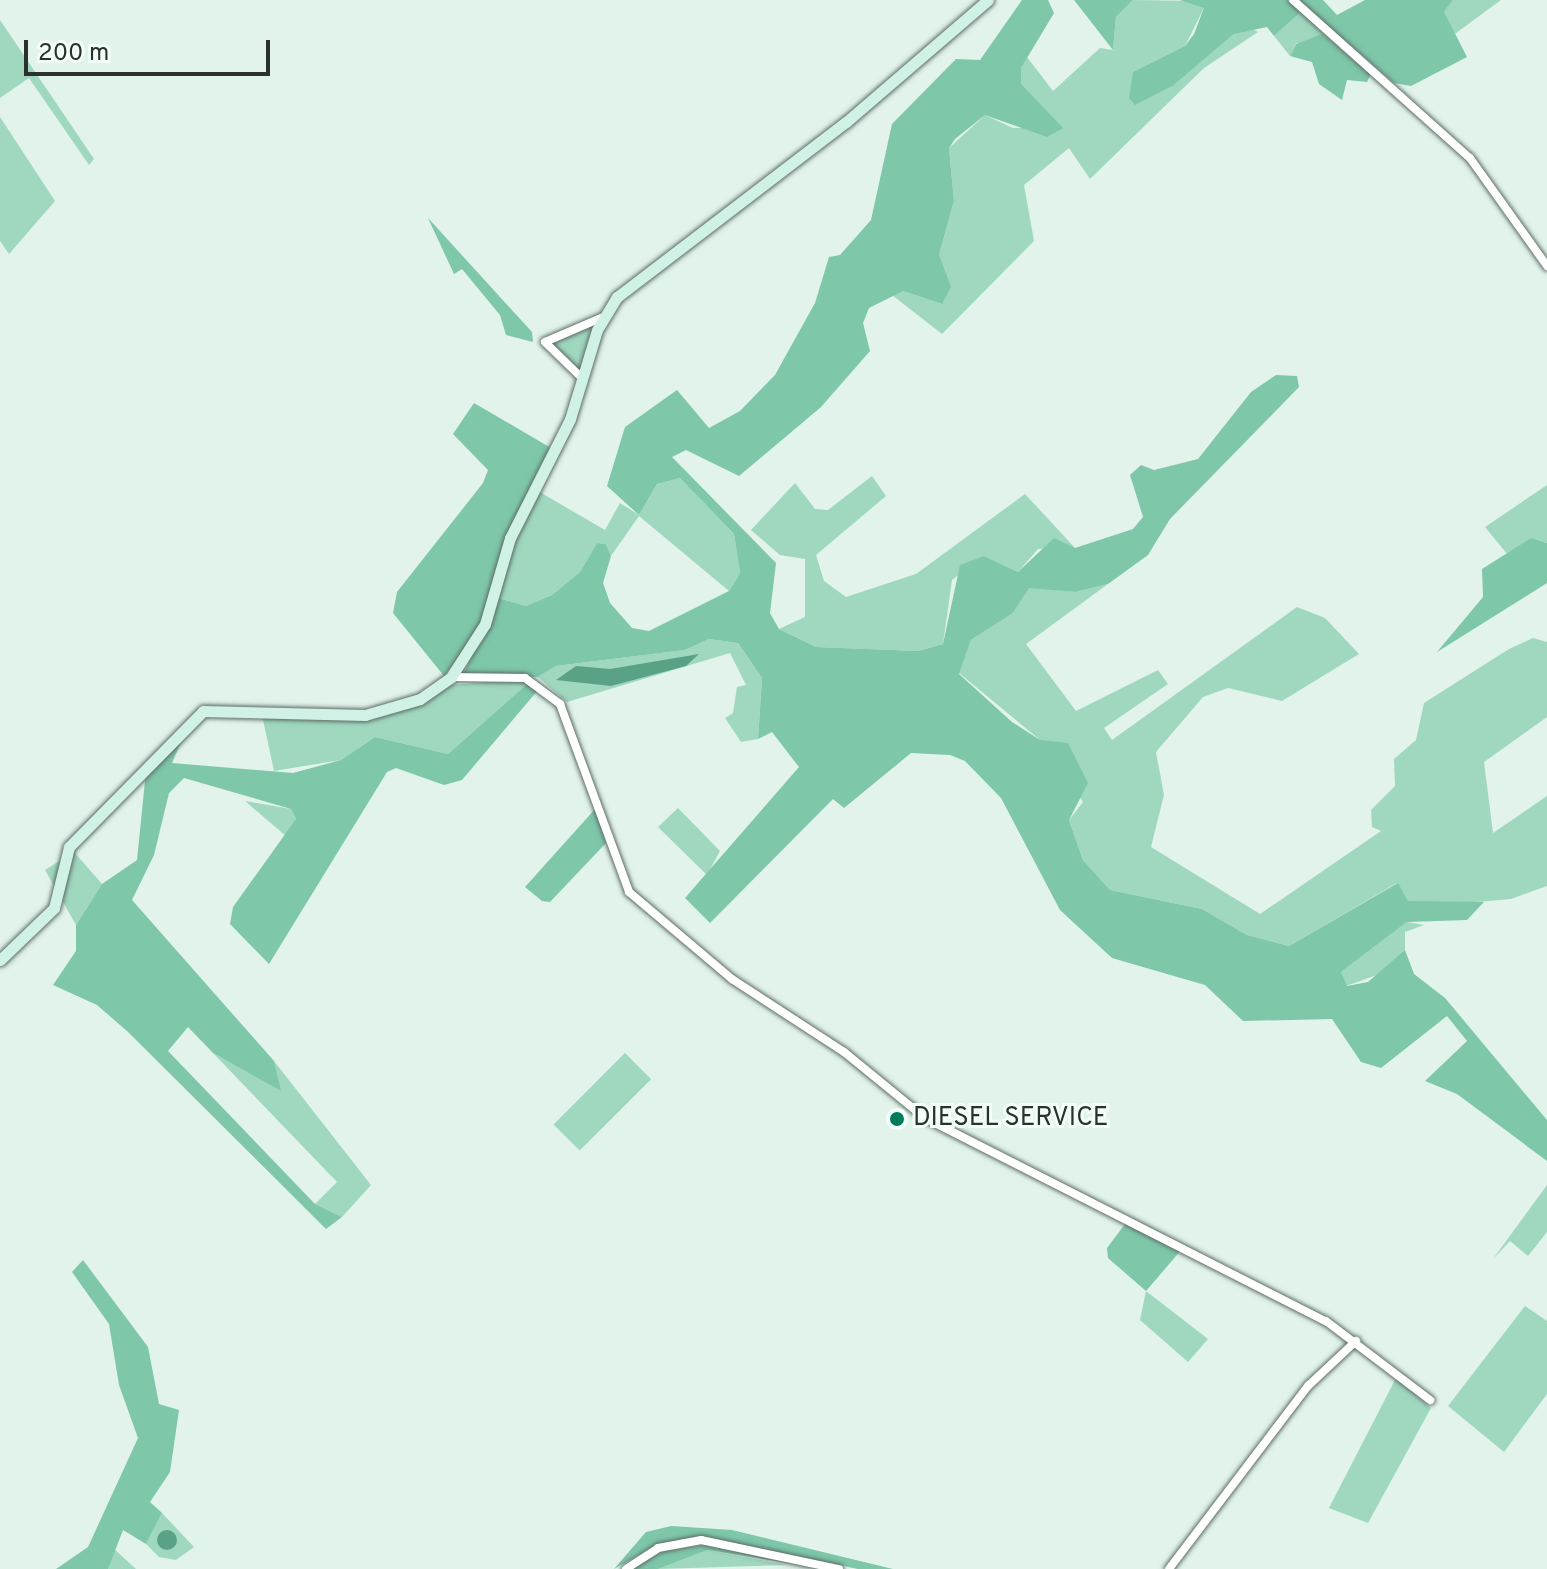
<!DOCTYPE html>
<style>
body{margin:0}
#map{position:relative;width:1547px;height:1569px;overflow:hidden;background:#e1f3ea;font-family:Overpass,sans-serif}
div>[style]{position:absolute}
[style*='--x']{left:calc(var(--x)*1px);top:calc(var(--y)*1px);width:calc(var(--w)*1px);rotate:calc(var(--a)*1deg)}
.green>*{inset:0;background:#9fd8bf;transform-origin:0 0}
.forest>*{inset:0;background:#7ec7a9}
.water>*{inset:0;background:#5aa286}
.round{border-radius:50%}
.roads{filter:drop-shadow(0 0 2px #5d6d66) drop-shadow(0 0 2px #5d6d66)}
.street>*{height:8px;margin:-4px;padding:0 4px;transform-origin:4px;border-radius:4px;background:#fff}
.secondary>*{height:11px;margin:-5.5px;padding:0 5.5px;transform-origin:5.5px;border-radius:5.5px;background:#d0f1e5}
.dots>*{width:22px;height:22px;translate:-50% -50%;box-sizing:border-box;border:4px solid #f1fff8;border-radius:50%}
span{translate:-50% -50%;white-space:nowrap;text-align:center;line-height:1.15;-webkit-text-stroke:6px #f1fff8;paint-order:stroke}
.poi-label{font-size:26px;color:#2a312e}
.left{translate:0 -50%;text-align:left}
.scale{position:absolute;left:24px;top:40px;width:246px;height:36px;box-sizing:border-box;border:4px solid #2a312e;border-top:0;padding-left:10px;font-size:24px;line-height:28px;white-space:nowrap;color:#2a312e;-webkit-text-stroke:6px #f1fff8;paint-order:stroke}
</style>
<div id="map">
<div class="green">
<i style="clip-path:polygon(1133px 0,1194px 1px,1204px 8px,1185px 46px,1133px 72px,1174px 85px,1234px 34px,1249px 27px,1258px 32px,1204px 68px,1090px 179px,1069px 148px,1024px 185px,1034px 241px,942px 334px,892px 295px,903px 291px,942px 304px,939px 255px,954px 201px,949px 148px,985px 115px,1013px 128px,1062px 128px,1021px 85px,1021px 68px,1027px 57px,1053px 91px,1100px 48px,1113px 50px,1116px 17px)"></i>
<i style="clip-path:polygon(1453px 0,1501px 0,1452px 36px,1444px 12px)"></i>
<i style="clip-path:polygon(1301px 12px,1343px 48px,1296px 43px,1290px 56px,1274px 36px)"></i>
<i style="clip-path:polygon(0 20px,94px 159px,89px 165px,29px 78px,0 98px)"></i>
<i style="clip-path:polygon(0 117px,55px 201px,9px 254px,0 241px)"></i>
<i style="clip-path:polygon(593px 324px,579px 371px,551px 343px)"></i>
<i style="clip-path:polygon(872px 476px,886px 496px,816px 555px,824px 581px,846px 597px,916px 574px,1025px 494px,1075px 548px,1038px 549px,1018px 572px,984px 556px,952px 580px,943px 644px,918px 651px,816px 647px,779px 629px,805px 617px,805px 559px,780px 555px,751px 530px,795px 483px,815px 509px,828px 510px)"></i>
<i style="clip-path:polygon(680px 478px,734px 534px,740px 573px,729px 591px,639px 516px,611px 556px,606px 544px,597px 543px,580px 572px,552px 595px,526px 606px,498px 598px,514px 540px,538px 491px,605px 530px,620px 503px,639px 515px,657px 484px)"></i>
<i style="clip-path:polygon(1547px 485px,1547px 543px,1531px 538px,1508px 555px,1485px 527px)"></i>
<i style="clip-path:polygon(1108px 584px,1026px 644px,1076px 711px,1158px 670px,1168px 684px,1104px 728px,1112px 740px,1297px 607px,1325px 618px,1359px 654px,1282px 701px,1228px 688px,1203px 697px,1156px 752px,1164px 795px,1151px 847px,1260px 914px,1381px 831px,1372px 827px,1371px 810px,1395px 786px,1394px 759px,1416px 740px,1424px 703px,1509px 649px,1533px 638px,1547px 642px,1547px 717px,1484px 762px,1493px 833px,1547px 796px,1547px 886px,1511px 899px,1443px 905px,1408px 901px,1397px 883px,1289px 946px,1247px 935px,1202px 909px,1110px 890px,1083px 860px,1069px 820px,1083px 802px,1040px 740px,959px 673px,971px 640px,1013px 613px,1029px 587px,1076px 592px)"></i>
<i style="clip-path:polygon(709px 639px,738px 643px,762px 678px,758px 739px,741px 742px,725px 718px,733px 713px,737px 687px,746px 685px,730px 653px,567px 702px,538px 677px,556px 666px,685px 650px)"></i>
<i style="clip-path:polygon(518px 680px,527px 684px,448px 754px,375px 737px,341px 760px,274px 771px,262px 715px,363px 720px,414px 707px,449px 685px)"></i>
<i style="clip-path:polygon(245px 801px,291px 809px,296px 819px,286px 836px)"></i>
<i style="clip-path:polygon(678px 808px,720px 851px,707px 875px,658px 827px)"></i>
<i style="clip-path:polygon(74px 852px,102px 884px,76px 925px,45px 870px)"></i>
<i style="clip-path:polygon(1407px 922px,1424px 925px,1405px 932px,1405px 950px,1388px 971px,1346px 986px,1341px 972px)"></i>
<i style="clip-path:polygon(213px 1053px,280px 1090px,274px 1061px,371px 1185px,342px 1217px,315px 1204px,337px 1182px)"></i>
<i style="left:625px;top:1053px;width:37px;height:101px;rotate:45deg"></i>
<i style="clip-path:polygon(1547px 1185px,1547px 1232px,1528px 1256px,1510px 1241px,1493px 1259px)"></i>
<i style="clip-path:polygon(1146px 1291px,1208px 1339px,1188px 1362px,1140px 1320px)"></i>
<i style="clip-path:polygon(1525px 1306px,1547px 1321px,1547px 1394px,1504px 1452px,1448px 1406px)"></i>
<i style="clip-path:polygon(1396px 1378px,1431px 1408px,1368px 1523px,1329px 1508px)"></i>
<i style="clip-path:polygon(162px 1513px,194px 1547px,176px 1560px,159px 1557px,146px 1544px)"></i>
<i style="clip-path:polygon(113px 1548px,136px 1569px,108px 1569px)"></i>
<i style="clip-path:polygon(708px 1550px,786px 1565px,658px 1569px)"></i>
</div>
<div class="forest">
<i style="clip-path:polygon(1022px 0,1048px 0,1054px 13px,1021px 68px,1021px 84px,1063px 128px,1047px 137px,985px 115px,955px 139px,949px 148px,954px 201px,939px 255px,951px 287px,942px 304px,903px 291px,869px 308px,863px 323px,870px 351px,821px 407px,739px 476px,686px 450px,672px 457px,776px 563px,770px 613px,779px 629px,816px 647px,918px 651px,943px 644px,960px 565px,984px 556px,1018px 572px,1054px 538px,1075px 548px,1133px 529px,1143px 517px,1130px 475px,1141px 465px,1154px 470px,1198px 459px,1251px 392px,1276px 375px,1297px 376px,1299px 387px,1170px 519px,1148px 555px,1108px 584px,1076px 592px,1029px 588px,1013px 613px,971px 640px,959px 674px,1012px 722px,1040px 740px,1068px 743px,1088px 783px,1069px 820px,1083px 860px,1110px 890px,1202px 909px,1247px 935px,1289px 946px,1398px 883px,1408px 901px,1484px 902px,1467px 920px,1407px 922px,1341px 972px,1347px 986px,1368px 982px,1405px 950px,1414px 974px,1445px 998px,1547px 1120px,1547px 1161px,1457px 1094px,1425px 1081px,1467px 1041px,1447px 1016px,1381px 1068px,1361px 1062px,1332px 1019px,1243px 1021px,1205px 985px,1112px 958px,1060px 910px,1001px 798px,965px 761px,950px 755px,911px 753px,844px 808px,833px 799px,710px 923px,685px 898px,799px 767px,772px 732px,758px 739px,762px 678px,738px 643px,709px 639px,685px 650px,556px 666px,538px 677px,463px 675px,498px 598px,526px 606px,552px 595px,580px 572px,597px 543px,606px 544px,611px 556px,603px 583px,610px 603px,632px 628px,649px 631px,729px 591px,740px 573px,734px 534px,680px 478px,657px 484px,639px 515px,607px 486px,625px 427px,677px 390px,709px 428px,740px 411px,775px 375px,815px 303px,829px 257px,840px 255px,871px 220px,892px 124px,956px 59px,980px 60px)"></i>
<i style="clip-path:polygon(1074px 0,1133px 0,1116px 17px,1113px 50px)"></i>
<i style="clip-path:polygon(1180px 0,1288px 0,1301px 12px,1274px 36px,1267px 27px,1234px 34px,1174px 85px,1135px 105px,1129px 98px,1133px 72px,1185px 46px,1194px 34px,1204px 8px)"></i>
<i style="clip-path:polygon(1298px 0,1323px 0,1337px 15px,1365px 0,1453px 0,1444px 12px,1467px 57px,1411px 86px,1394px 83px)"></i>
<i style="clip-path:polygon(1322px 34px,1371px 74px,1367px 82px,1347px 80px,1342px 100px,1319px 84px,1312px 62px,1290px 56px,1296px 44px)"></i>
<i style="clip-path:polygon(428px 218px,532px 332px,533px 342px,506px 335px,500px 315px,462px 269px,454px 274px)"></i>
<i style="clip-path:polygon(474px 403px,551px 448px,477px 633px,444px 676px,393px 613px,397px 592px,483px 483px,488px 470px,453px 434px)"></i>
<i style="clip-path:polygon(1531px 538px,1547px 543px,1547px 583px,1437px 652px,1483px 597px,1482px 569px)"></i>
<i style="clip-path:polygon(527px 684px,538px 690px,462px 780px,444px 785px,396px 768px,387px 772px,269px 964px,230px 924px,233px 907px,296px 819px,291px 809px,184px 778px,169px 793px,154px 855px,132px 900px,274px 1061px,281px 1091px,213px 1053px,188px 1027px,168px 1051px,315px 1204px,342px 1217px,326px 1229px,127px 1031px,97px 1005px,53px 985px,76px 951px,76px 925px,102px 884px,137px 860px,146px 771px,186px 731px,172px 763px,293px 773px,341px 760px,375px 737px,448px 754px)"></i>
<i style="clip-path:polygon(596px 808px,606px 843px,550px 902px,542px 901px,525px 887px)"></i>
<i style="clip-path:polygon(1125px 1224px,1182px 1249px,1146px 1291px,1108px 1258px,1107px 1248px)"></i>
<i style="clip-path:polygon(83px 1260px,148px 1347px,159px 1404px,179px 1410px,170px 1472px,150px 1502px,162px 1513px,146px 1544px,123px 1530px,108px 1569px,56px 1569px,88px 1547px,138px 1438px,119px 1385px,109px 1324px,72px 1272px)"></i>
<i style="clip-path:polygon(671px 1526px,732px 1530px,893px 1569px,858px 1569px,700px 1537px,651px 1548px,614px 1569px,646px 1532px)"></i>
<i style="clip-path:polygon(711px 1544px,824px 1569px,708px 1550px,658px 1569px,632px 1569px,664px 1551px)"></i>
</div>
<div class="water">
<i style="clip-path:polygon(699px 654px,686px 666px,611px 686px,556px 680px,576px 666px,610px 669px)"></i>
<i class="round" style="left:157px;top:1530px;width:20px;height:20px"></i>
</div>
<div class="roads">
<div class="street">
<i style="--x:1293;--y:0;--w:237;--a:41.8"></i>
<i style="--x:1470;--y:158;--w:133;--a:54.5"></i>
<i style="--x:583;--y:379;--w:53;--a:-135.8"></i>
<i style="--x:545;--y:342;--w:63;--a:-23.3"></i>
<i style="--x:451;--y:677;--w:74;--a:0.8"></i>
<i style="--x:525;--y:678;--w:44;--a:36.6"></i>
<i style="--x:560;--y:704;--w:200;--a:69.8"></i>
<i style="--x:629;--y:892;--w:135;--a:40.2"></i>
<i style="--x:732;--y:979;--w:134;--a:33.1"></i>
<i style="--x:844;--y:1052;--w:104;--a:39.2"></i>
<i style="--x:925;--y:1118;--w:449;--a:26.9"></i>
<i style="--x:1326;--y:1321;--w:131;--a:37.2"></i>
<i style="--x:626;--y:1569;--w:38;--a:-33"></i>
<i style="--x:658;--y:1548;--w:44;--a:-10.5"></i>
<i style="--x:701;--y:1540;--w:141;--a:11.9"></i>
<i style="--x:1169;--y:1569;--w:230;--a:-52.8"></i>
<i style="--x:1308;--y:1386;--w:66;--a:-43.2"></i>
</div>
<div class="secondary">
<i style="--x:0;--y:960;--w:75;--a:-43.9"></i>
<i style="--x:54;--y:908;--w:63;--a:-76.2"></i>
<i style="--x:69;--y:847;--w:191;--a:-45.4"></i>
<i style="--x:203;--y:711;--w:162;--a:1.4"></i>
<i style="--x:365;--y:715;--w:57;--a:-16.2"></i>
<i style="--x:420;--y:699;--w:38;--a:-35"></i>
<i style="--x:451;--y:677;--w:63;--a:-57.3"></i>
<i style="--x:485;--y:624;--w:90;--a:-73.8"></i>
<i style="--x:510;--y:538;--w:133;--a:-63.2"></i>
<i style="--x:570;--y:419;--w:93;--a:-73.1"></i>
<i style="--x:597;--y:330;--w:39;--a:-59"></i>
<i style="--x:617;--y:297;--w:288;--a:-37.4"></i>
<i style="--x:846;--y:122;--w:187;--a:-40.7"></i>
</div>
</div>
<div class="dots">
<i style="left:897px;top:1119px;background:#007c5a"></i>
</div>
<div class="poi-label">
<span class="left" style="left:913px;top:1119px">DIESEL SERVICE</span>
</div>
<div class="scale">200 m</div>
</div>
